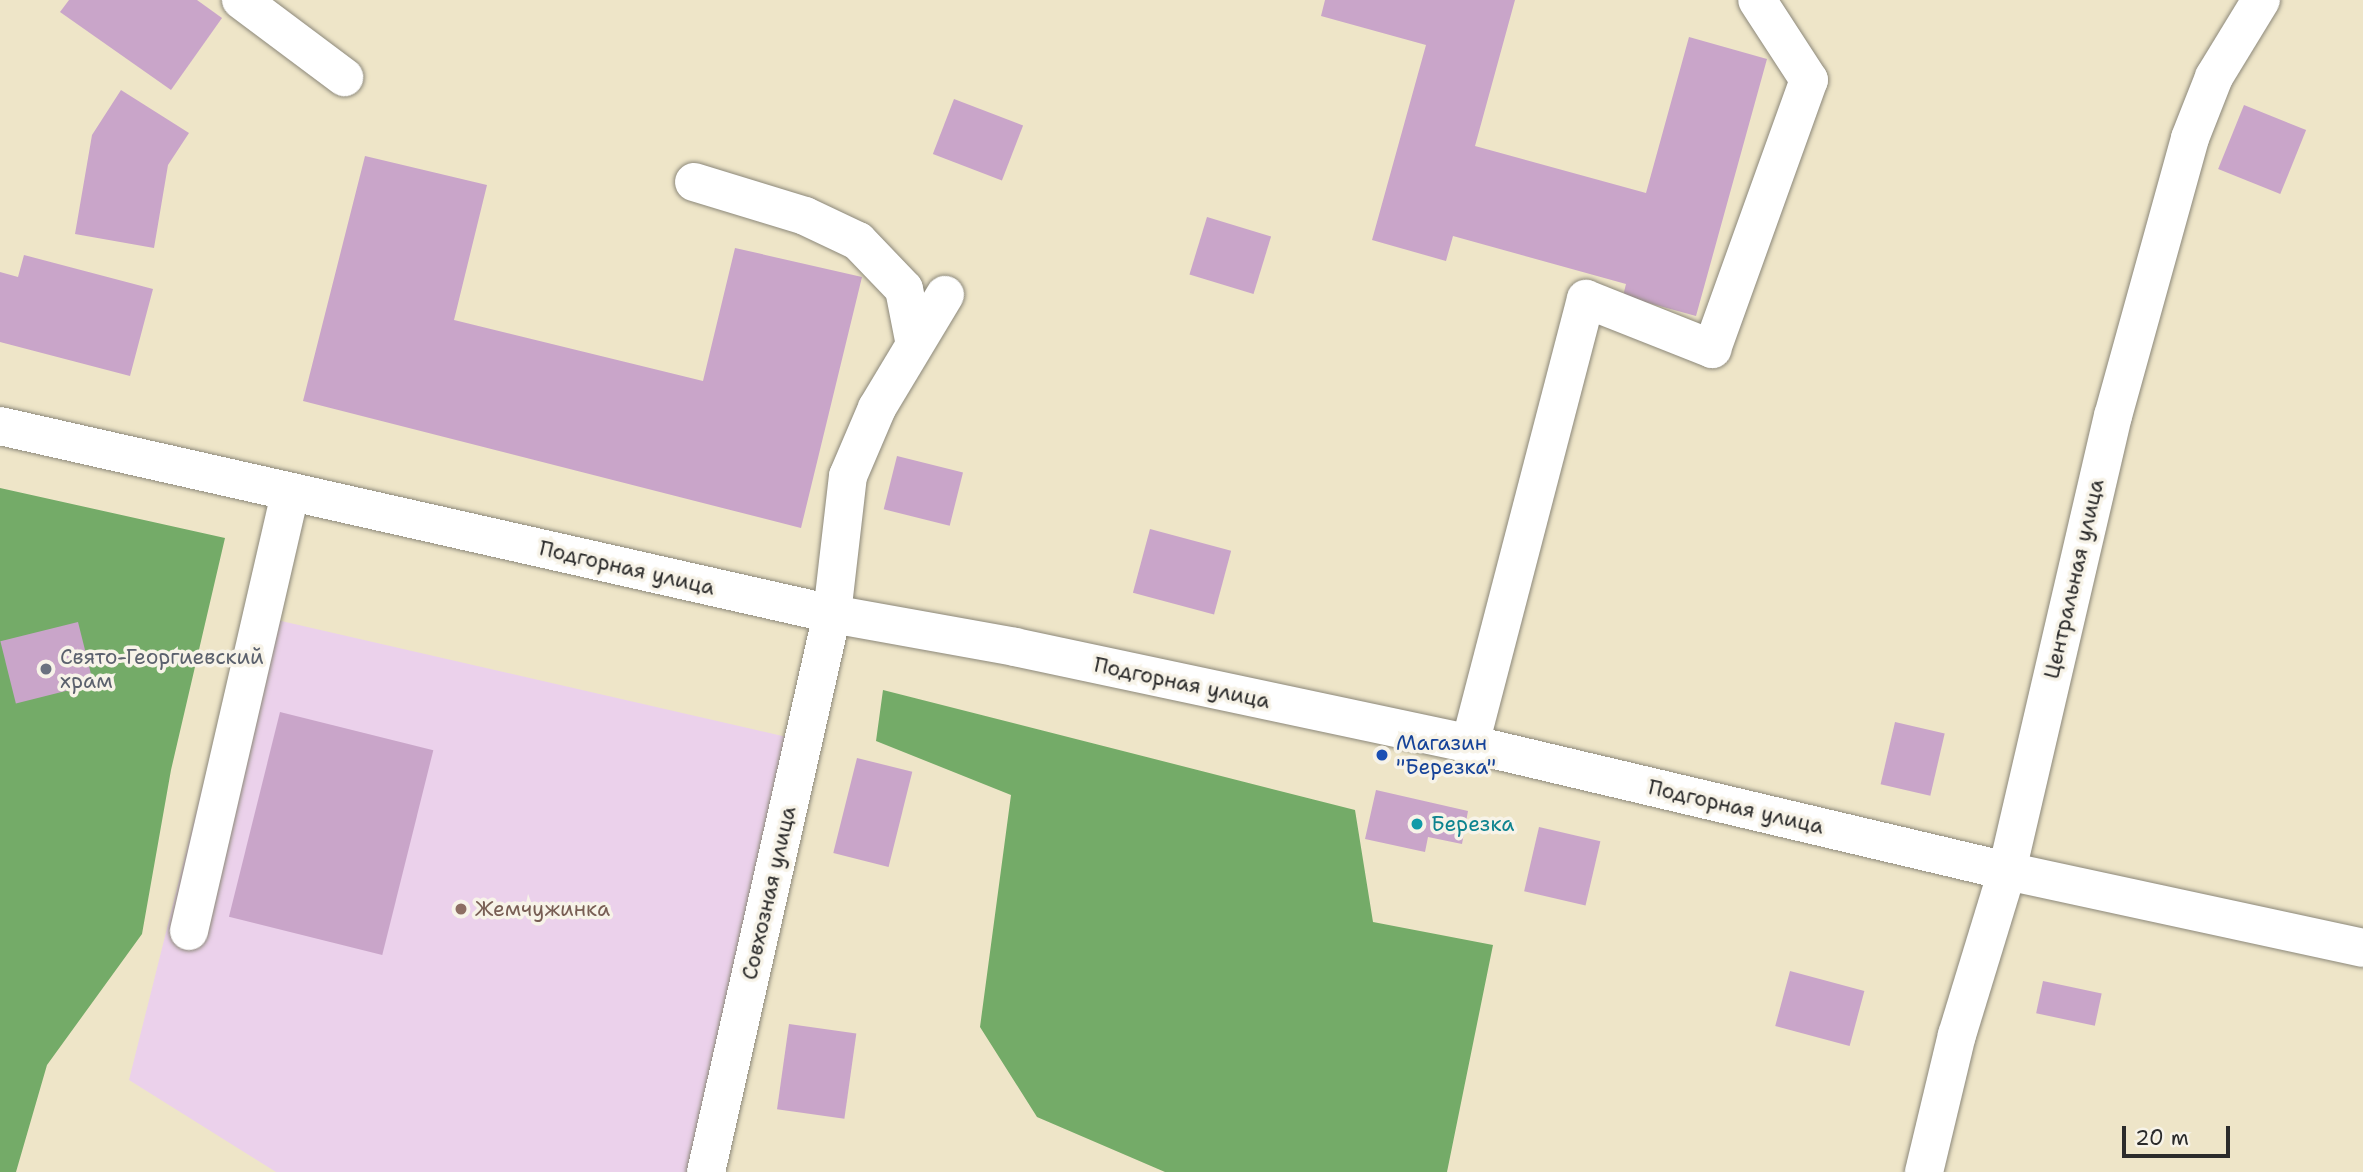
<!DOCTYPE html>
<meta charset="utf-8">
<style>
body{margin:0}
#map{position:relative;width:2363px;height:1172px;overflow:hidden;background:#eee5c8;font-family:"Shantell Sans",sans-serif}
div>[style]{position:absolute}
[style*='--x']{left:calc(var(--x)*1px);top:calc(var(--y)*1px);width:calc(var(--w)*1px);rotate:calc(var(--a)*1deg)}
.built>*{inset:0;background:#ebd1eb}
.forest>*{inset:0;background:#74ab68}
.building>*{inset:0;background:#c9a5c9;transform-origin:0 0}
.roads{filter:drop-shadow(0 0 2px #8c887a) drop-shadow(0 0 2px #8c887a)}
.minor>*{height:38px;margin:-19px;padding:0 19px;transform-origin:19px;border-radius:19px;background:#fff}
.dots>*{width:19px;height:19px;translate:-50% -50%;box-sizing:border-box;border:4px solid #f7f3e8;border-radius:50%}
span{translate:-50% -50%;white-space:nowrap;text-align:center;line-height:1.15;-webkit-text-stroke:7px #f7f3e8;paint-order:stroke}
.street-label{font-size:21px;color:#2b2b2b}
.worship-label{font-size:21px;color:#5b616d}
.left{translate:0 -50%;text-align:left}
.transit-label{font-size:21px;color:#164399}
.culture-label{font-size:21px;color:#0d838f}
.education-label{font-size:21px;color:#785e54}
.scale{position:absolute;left:2122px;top:1126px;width:108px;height:32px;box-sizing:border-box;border:4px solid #2b2b2b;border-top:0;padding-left:9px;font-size:21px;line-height:24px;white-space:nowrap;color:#2b2b2b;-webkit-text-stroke:5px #f7f3e8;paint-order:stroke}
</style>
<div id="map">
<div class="built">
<i style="clip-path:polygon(246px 613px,791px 738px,690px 1172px,276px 1172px,129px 1080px)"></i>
</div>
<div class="forest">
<i style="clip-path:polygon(0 488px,225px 538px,171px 770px,142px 934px,47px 1065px,16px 1172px,0 1172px)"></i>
<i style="clip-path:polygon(883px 690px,1355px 810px,1373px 922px,1493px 945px,1447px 1172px,1165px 1172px,1037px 1117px,980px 1027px,1011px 795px,876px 741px)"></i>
</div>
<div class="building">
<i style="clip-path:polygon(69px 0,197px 0,222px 18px,171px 90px,60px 12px)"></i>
<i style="clip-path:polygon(1325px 0,1515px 0,1475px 146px,1646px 193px,1689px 37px,1767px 59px,1696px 316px,1623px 296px,1626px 284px,1453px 236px,1446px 261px,1372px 240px,1426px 45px,1321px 16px)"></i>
<i style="clip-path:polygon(121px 90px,189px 133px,168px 165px,154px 248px,75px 234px,92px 135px)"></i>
<i style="left:954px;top:99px;width:74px;height:59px;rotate:21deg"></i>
<i style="left:2244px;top:105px;width:67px;height:69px;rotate:22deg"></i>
<i style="clip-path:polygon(365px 156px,487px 185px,454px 320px,703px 381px,735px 248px,862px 277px,801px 528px,303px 401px)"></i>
<i style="left:1207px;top:217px;width:67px;height:60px;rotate:17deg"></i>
<i style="clip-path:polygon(24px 255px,153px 289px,130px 376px,0 342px,0 272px,18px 277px)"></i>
<i style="left:897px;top:456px;width:68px;height:55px;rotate:14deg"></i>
<i style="left:1150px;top:529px;width:84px;height:66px;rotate:15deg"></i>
<i style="left:78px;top:622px;width:64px;height:80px;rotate:76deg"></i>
<i style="left:280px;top:712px;width:158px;height:211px;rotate:14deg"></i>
<i style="left:1895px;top:722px;width:51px;height:64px;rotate:13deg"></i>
<i style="left:857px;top:758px;width:57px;height:98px;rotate:14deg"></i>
<i style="clip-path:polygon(1376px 790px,1468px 811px,1462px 844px,1428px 837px,1425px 852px,1365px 839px)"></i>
<i style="left:1539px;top:827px;width:63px;height:66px;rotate:13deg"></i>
<i style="left:1790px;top:971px;width:77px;height:57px;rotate:15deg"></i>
<i style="left:2043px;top:981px;width:60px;height:33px;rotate:12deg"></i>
<i style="left:789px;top:1024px;width:68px;height:86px;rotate:8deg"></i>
</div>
<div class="roads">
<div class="minor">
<i style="--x:241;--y:0;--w:129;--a:36.8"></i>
<i style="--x:694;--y:182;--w:116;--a:17"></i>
<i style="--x:805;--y:216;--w:59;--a:25.3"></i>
<i style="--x:858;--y:241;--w:66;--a:46.2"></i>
<i style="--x:904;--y:289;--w:52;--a:78.9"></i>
<i style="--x:0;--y:426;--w:853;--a:12.73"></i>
<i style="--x:832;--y:614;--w:186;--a:10.2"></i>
<i style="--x:1015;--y:647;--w:465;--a:12"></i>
<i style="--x:1470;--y:744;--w:552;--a:13.31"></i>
<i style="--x:2007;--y:871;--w:364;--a:12.2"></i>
<i style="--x:1470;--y:744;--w:460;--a:-75.4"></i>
<i style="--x:1586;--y:299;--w:136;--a:21.6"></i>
<i style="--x:1712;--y:349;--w:286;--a:-70.2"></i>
<i style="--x:1809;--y:80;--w:95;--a:-123"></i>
<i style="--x:189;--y:931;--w:449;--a:-77"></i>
<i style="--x:706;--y:1172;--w:572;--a:-77.28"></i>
<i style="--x:832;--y:614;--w:139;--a:-83.4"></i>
<i style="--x:848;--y:476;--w:74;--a:-66.9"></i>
<i style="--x:877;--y:408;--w:132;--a:-59"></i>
<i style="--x:1924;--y:1172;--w:141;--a:-76.5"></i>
<i style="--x:1957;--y:1035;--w:171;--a:-73"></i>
<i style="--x:2007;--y:871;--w:467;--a:-76.9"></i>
<i style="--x:2113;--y:416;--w:288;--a:-74.5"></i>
<i style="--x:2190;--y:138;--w:66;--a:-68.5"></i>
<i style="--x:2214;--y:77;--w:90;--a:-58.6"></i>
</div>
</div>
<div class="dots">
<i style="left:46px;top:669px;background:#6b7280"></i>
<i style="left:1382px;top:755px;background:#1a4fb4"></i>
<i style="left:1417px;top:824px;background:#0f9aa8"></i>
<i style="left:461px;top:909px;background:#8d6e63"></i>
</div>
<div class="street-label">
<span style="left:627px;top:568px;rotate:13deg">Подгорная улица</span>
<span style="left:2074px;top:579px;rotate:-77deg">Центральная улица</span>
<span style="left:1182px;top:683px;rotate:12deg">Подгорная улица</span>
<span style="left:1736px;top:807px;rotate:13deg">Подгорная улица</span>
<span style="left:769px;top:893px;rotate:-77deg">Совхозная улица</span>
</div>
<div class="worship-label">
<span class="left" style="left:60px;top:669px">Свято-Георгиевский<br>храм</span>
</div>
<div class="transit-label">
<span class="left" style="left:1396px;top:755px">Магазин<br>"Березка"</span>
</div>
<div class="culture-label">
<span class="left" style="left:1431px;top:824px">Березка</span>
</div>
<div class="education-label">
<span class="left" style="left:475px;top:909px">Жемчужинка</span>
</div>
<div class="scale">20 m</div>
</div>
